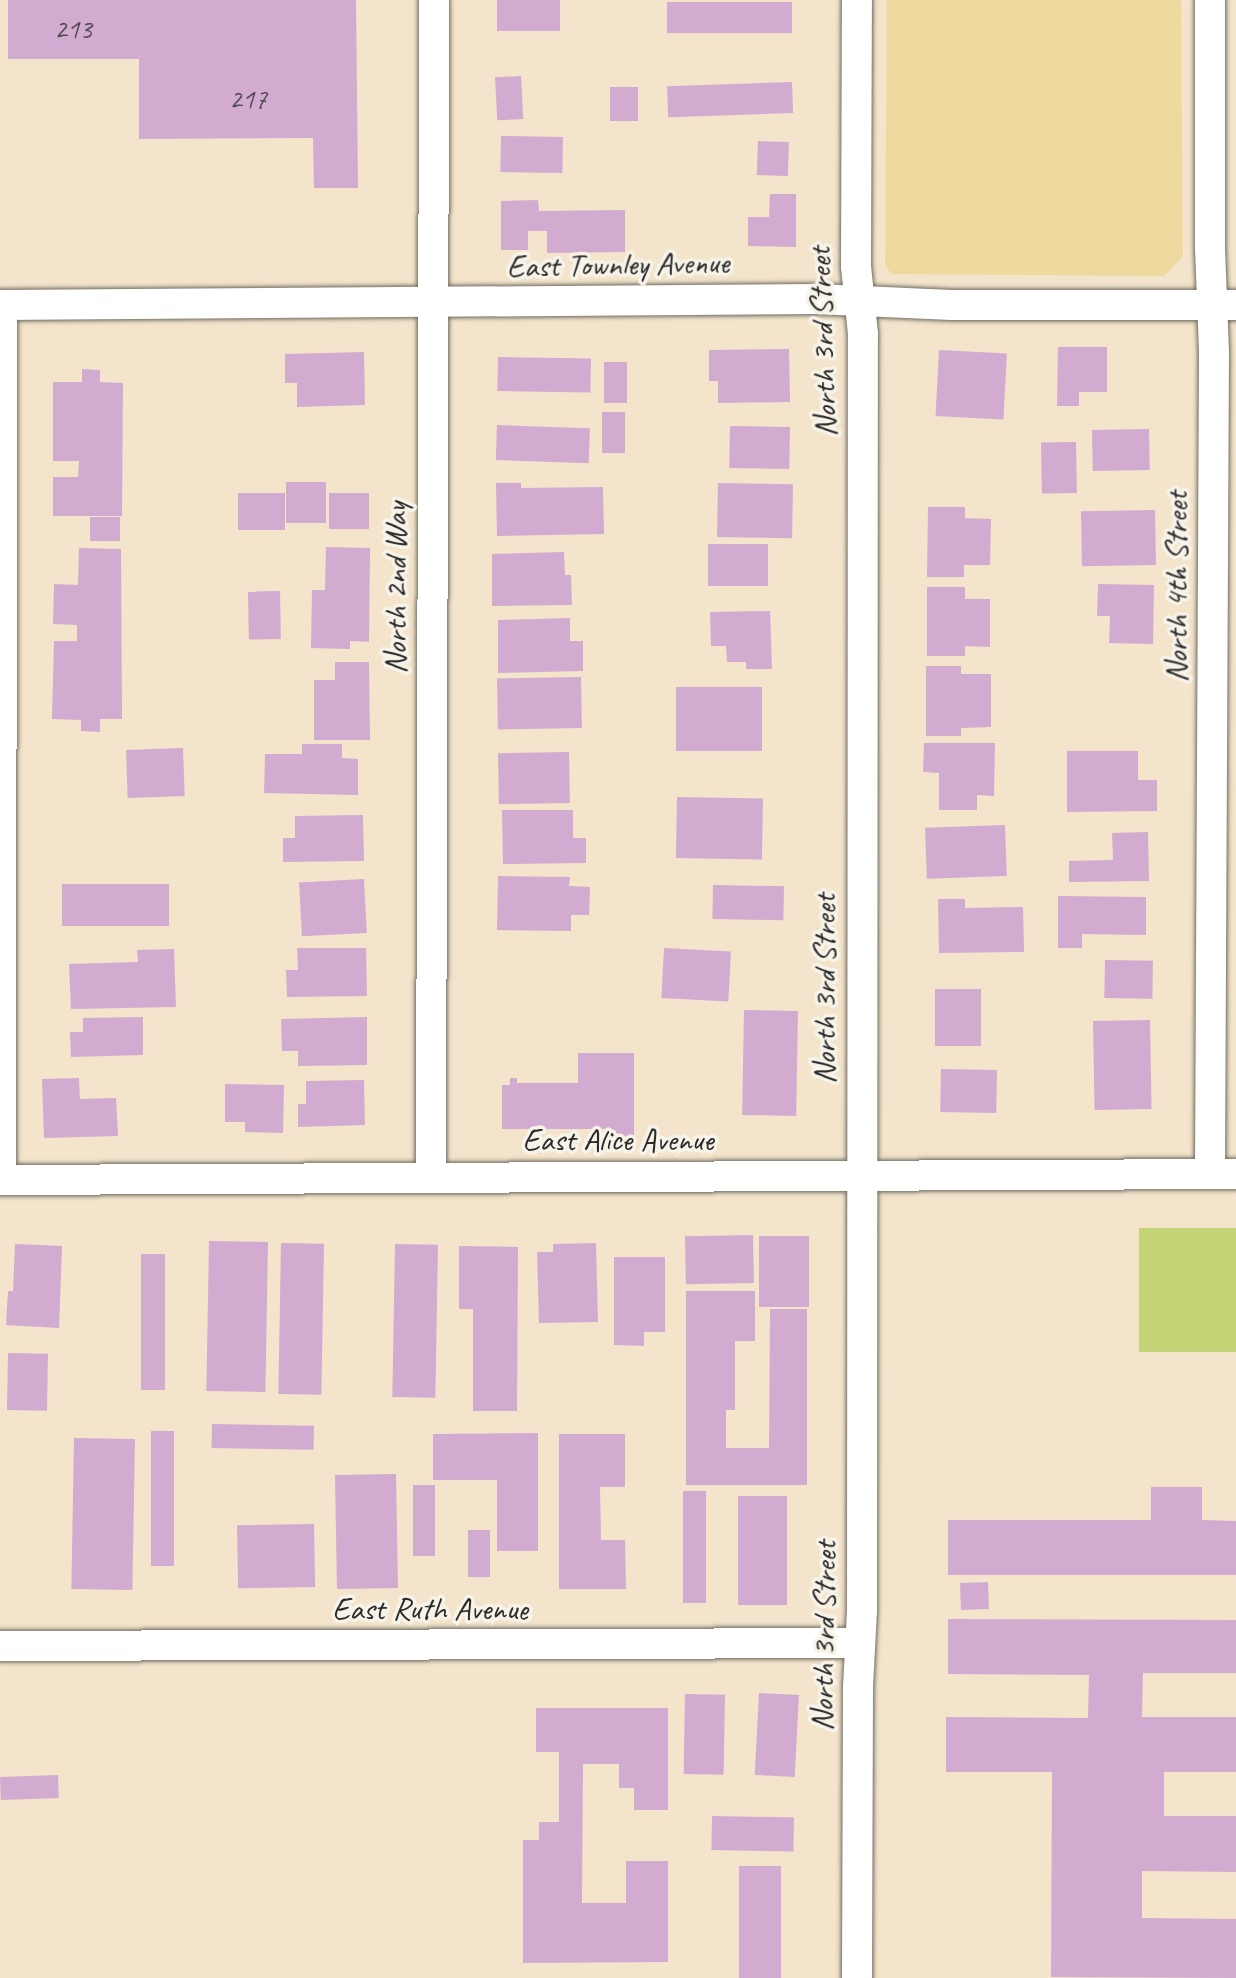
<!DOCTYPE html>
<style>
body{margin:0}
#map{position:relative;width:1236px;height:1978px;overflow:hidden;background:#f3e4cb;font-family:Caveat,sans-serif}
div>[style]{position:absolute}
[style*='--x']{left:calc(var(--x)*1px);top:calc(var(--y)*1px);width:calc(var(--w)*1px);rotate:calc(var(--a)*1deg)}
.green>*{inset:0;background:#c3d477;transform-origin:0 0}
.sand>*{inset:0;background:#eeda9e}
.building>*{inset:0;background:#d2abd1;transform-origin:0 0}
.roads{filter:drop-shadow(0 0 2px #716c63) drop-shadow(0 0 2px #716c63)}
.minor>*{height:30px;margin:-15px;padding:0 15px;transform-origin:15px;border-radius:15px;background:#fff}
span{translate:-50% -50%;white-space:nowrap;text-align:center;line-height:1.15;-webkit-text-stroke:7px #f7f3e8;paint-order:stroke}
.number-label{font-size:28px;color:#554b54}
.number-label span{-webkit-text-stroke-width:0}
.street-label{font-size:32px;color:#2b2b2b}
</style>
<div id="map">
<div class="green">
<i style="left:1236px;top:1228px;width:124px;height:97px;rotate:90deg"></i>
</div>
<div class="sand">
<i style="clip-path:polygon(887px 0,1181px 0,1183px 256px,1164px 276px,891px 274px,885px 264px)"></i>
</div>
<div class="building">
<i style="clip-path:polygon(8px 0,356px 0,358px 188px,314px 188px,313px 138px,139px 139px,139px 59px,8px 59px)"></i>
<i style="left:497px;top:0;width:63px;height:31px"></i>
<i style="left:667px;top:2px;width:125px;height:31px"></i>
<i style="left:521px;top:76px;width:43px;height:26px;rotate:87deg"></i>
<i style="left:792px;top:82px;width:31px;height:125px;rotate:88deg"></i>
<i style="left:610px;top:87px;width:28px;height:34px"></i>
<i style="left:501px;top:136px;width:62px;height:36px;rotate:1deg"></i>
<i style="left:758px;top:141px;width:31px;height:34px;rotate:2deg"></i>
<i style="clip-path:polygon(770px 194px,796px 194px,796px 247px,748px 246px,748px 217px,769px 217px)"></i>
<i style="clip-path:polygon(538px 200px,539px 211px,625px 210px,625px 252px,547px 253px,547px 231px,528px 231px,528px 250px,501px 250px,501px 201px)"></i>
<i style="clip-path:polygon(1058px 347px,1107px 347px,1107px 392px,1079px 392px,1079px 406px,1057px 406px)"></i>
<i style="clip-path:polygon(789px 349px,790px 402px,718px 403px,718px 381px,709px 381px,709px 350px)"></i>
<i style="left:939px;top:350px;width:68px;height:66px;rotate:3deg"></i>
<i style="clip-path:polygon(364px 352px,365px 405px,297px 407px,297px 383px,285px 383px,285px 354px)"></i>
<i style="left:498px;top:357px;width:93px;height:34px;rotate:1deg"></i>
<i style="left:604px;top:362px;width:23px;height:41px"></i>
<i style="clip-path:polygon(82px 369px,100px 370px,100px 382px,123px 383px,122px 516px,53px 516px,53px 477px,78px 477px,79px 461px,53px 461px,53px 382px,82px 382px)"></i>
<i style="left:602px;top:412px;width:23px;height:41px"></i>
<i style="left:497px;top:425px;width:93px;height:35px;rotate:2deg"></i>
<i style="left:730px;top:426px;width:60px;height:42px;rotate:1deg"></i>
<i style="left:1149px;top:429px;width:41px;height:57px;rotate:89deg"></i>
<i style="left:1076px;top:442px;width:51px;height:35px;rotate:89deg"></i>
<i style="left:326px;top:482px;width:41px;height:40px;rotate:90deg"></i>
<i style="clip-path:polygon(496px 483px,521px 483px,521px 488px,603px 487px,604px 534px,497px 536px)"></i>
<i style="left:718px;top:483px;width:75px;height:54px;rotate:1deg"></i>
<i style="left:238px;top:493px;width:47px;height:37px"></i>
<i style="left:329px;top:493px;width:40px;height:36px"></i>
<i style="clip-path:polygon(928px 507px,965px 507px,965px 518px,991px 519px,990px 565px,964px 565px,964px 577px,927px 577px)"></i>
<i style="left:1155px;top:510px;width:55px;height:74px;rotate:89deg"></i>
<i style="left:120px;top:517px;width:24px;height:30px;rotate:90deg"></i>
<i style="left:708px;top:544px;width:60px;height:42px"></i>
<i style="clip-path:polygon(326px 547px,370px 548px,369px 642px,350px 641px,350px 649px,311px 648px,312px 590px,325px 590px)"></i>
<i style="clip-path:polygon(79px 548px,121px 549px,122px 719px,100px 719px,100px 732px,81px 731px,81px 720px,52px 719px,54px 641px,77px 641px,77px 625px,53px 624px,54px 584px,78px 585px)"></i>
<i style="clip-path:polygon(564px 552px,565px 575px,571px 575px,572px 605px,492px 606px,492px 554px)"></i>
<i style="clip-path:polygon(1098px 584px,1154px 585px,1153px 644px,1109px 643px,1110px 616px,1097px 616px)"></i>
<i style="clip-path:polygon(927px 587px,965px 587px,965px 599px,990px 599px,990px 647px,965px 646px,965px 656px,927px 656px)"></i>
<i style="left:280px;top:591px;width:48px;height:32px;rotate:89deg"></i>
<i style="clip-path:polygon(770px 611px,772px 669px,746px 669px,746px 662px,727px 662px,726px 646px,711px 646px,710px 612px)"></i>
<i style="clip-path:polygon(570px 618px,570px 641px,583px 641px,583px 671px,498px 673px,498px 620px)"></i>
<i style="clip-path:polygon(335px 662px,369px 662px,370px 740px,314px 740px,314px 680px,335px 680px)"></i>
<i style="clip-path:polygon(926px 666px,961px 666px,961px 674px,991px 674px,991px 727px,961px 728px,961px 736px,926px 736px)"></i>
<i style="left:581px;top:677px;width:51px;height:84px;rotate:89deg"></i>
<i style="left:762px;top:687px;width:64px;height:86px;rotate:90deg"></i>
<i style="clip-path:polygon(924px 743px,995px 743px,994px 796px,977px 795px,977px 810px,939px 810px,939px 773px,923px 772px)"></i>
<i style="clip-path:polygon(302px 744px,342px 744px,342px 758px,358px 759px,358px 795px,264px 793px,265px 754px,302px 754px)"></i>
<i style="left:183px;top:748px;width:48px;height:57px;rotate:88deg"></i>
<i style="clip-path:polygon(1067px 751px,1138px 751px,1138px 780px,1157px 780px,1157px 811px,1067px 812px)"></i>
<i style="left:569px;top:752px;width:51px;height:71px;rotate:89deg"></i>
<i style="left:677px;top:797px;width:86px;height:61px;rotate:1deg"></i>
<i style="clip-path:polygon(502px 810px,573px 810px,573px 838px,586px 838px,586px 863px,503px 864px)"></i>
<i style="clip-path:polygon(363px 815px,364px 861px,283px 862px,283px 838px,295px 838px,295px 816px)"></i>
<i style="left:1005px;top:825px;width:51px;height:80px;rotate:88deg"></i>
<i style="clip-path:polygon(1148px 832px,1149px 881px,1069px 882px,1069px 861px,1113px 860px,1112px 833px)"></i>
<i style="clip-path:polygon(498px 876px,570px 877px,569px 886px,590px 887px,589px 915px,571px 915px,571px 931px,497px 930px)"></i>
<i style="left:364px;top:879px;width:54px;height:65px;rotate:87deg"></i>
<i style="left:169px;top:884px;width:42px;height:107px;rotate:90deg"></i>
<i style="left:713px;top:885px;width:71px;height:34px;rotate:1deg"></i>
<i style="clip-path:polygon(1058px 896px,1146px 897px,1146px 935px,1082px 934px,1082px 948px,1058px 948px)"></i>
<i style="clip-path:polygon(938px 899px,965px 899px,965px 908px,1023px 907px,1024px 952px,939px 953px)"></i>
<i style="clip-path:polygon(297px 948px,366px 948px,367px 996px,287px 997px,286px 970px,298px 970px)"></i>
<i style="left:664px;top:948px;width:67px;height:50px;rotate:3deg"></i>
<i style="clip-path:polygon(174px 949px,176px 1007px,71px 1009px,69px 964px,138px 962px,137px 950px)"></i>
<i style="left:1105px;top:960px;width:48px;height:38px;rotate:1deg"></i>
<i style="left:935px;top:989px;width:46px;height:57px"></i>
<i style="left:744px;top:1010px;width:54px;height:105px;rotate:1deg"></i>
<i style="clip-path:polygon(143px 1017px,143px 1055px,71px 1057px,70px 1032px,83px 1032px,83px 1018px)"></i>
<i style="clip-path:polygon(367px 1017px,367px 1065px,298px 1066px,298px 1051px,282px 1051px,281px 1019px)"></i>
<i style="left:1150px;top:1020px;width:89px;height:57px;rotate:89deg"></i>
<i style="clip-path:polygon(578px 1053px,634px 1053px,634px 1138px,610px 1138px,610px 1129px,502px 1129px,502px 1085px,510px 1085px,510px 1078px,517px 1078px,517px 1083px,578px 1083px)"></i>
<i style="left:941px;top:1069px;width:56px;height:43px;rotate:1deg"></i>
<i style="clip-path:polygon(79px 1078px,80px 1099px,116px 1098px,118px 1136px,44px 1138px,42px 1079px)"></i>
<i style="clip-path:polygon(364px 1080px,365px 1125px,298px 1127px,298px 1104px,306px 1104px,306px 1081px)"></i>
<i style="clip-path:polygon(225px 1084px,284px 1085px,283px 1133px,245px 1132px,245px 1122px,225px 1122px)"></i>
<i style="left:753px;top:1235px;width:48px;height:68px;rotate:89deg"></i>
<i style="left:759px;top:1236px;width:50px;height:71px"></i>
<i style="left:209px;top:1241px;width:59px;height:150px;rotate:1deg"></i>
<i style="left:281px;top:1243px;width:43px;height:151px;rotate:1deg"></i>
<i style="clip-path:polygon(596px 1243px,598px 1322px,539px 1323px,537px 1252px,553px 1252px,553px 1244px)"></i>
<i style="clip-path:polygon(15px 1244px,62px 1246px,59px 1328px,6px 1325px,8px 1291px,13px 1291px)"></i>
<i style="left:395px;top:1244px;width:43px;height:153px;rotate:1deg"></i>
<i style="clip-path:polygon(459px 1246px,518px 1247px,517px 1411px,473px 1411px,473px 1309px,459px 1309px)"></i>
<i style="left:141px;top:1254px;width:24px;height:136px"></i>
<i style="clip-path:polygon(614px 1257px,665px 1257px,665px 1332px,644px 1332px,644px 1346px,614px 1345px)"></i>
<i style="clip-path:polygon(686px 1291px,755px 1291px,755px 1341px,735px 1341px,735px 1410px,726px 1410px,726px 1448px,769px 1448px,770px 1309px,807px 1309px,807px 1485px,686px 1485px)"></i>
<i style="left:8px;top:1353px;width:40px;height:57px;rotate:1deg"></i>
<i style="left:212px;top:1424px;width:102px;height:24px;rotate:1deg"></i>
<i style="left:151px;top:1431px;width:23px;height:135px"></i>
<i style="clip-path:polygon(538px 1433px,538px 1551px,497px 1551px,497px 1480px,433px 1480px,433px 1434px)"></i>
<i style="clip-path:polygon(559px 1434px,625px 1434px,625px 1487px,600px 1487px,601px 1540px,625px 1540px,626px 1589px,559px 1589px)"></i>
<i style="left:74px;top:1438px;width:61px;height:151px;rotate:1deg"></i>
<i style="left:396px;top:1474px;width:114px;height:61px;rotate:89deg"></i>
<i style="left:413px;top:1485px;width:22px;height:71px"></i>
<i style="clip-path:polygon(1151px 1487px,1202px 1487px,1202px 1520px,1236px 1521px,1236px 1575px,948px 1575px,948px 1520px,1151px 1520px)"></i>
<i style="left:683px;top:1491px;width:23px;height:112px"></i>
<i style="left:738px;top:1496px;width:49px;height:109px"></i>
<i style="left:314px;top:1524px;width:63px;height:77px;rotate:89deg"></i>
<i style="left:468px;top:1530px;width:22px;height:47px"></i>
<i style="left:988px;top:1582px;width:27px;height:28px;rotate:88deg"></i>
<i style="clip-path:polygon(948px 1619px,1236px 1620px,1236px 1673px,1143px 1673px,1142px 1717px,1236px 1717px,1236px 1772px,1164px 1772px,1164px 1816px,1236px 1816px,1236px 1872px,1142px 1871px,1142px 1918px,1236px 1919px,1236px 1978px,1051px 1977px,1052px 1772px,946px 1772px,946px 1717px,1088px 1718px,1089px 1675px,948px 1674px)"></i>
<i style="left:759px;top:1693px;width:40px;height:82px;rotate:3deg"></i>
<i style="left:685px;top:1694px;width:40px;height:80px;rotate:1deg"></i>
<i style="clip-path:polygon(536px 1708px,668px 1708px,668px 1810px,634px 1810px,634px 1788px,619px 1788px,619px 1764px,583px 1764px,582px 1903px,626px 1903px,626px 1861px,668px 1861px,668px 1962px,523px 1963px,523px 1840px,539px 1840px,539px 1822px,559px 1822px,559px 1752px,536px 1752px)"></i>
<i style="left:58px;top:1775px;width:23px;height:58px;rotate:88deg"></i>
<i style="left:712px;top:1816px;width:82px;height:34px;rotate:1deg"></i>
<i style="left:739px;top:1866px;width:42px;height:112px"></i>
</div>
<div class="roads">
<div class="minor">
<i style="--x:1210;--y:0;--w:248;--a:90"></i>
<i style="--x:1210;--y:248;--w:105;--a:87.8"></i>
<i style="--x:1214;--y:353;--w:821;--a:90.28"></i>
<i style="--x:0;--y:305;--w:816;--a:-0.42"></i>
<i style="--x:816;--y:299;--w:136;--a:2.5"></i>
<i style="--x:952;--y:305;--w:284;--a:0"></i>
<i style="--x:431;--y:1177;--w:1177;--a:-89.85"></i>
<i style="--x:0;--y:1180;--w:1236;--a:-0.28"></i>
<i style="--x:1;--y:1180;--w:875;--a:-89.93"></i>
<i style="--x:0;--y:1646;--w:860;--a:-0.2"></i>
<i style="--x:857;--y:1978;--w:291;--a:-89.8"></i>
<i style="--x:858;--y:1687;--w:76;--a:-87"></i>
<i style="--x:862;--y:1611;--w:1277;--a:-89.96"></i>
<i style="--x:863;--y:334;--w:68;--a:-95.9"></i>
<i style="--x:856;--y:266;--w:266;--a:-89.8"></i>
</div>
</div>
<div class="number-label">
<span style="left:73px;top:29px">213</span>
<span style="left:248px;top:99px">217</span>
</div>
<div class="street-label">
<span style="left:618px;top:265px;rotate:-1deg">East Townley Avenue</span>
<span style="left:823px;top:342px;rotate:-92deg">North 3rd Street</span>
<span style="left:1177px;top:587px;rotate:-90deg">North 4th Street</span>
<span style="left:396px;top:588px;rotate:-90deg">North 2nd Way</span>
<span style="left:825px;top:989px;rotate:-90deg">North 3rd Street</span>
<span style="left:618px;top:1140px">East Alice Avenue</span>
<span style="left:430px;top:1609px">East Ruth Avenue</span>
<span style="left:824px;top:1636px;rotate:-89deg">North 3rd Street</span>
</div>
</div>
